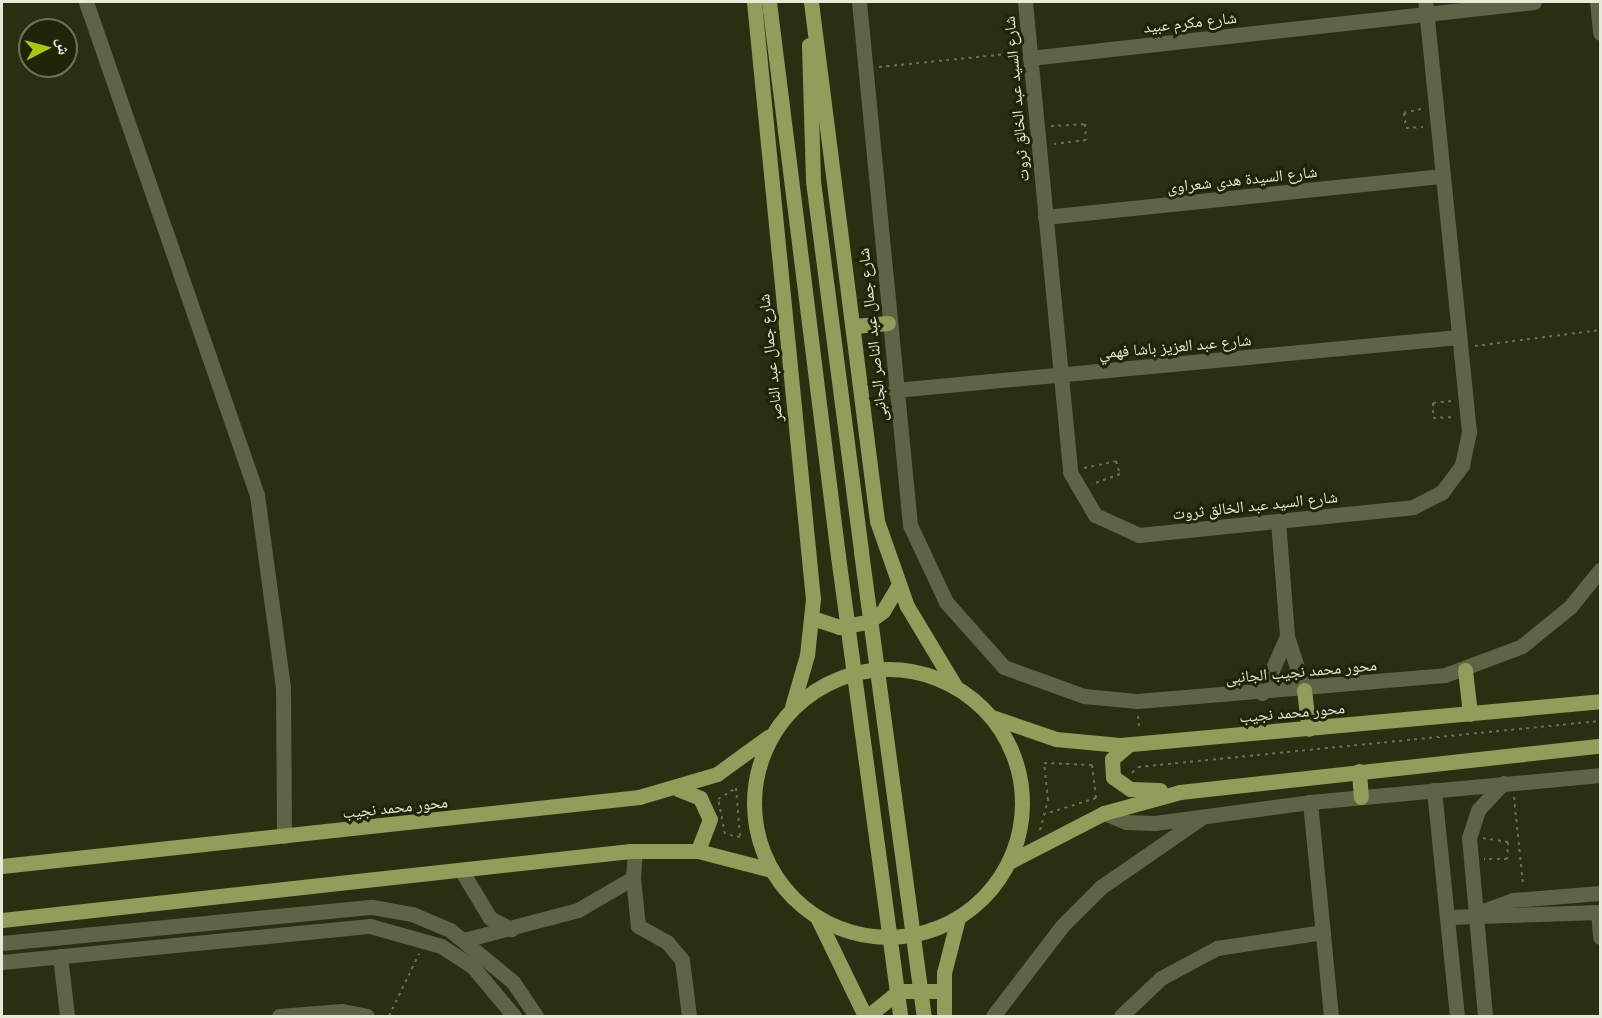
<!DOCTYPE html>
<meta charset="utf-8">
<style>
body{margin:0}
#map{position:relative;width:1602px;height:1018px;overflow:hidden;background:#292f11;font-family:Mulish,"Noto Naskh Arabic",sans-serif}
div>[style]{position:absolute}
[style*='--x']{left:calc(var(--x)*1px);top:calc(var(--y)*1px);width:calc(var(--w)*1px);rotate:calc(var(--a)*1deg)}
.path>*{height:2px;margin-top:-1px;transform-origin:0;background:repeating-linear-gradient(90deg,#696f55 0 3px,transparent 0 7.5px)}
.minor>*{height:15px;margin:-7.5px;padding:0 7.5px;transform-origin:7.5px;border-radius:7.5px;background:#5e6546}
.major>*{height:15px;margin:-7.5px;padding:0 7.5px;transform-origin:7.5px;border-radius:7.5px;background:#909d5b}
.major>.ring{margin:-7.5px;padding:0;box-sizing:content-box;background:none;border:15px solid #909d5b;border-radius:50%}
.major-bridge>*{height:15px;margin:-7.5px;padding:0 7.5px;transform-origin:7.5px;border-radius:7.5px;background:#909d5b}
span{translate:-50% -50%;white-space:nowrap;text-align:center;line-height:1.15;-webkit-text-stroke:6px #202507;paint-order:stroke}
.street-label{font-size:16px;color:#e6ead8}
.frame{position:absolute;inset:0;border:3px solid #e6ead8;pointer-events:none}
.north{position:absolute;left:18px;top:18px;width:60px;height:60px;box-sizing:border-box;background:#202507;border:2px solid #6f745b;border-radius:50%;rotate:84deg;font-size:16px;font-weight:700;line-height:24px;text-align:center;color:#e6ead8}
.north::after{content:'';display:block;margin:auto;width:21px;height:27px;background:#adc60e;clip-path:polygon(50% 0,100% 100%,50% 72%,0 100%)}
</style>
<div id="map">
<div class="path">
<i style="--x:879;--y:67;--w:139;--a:-5.8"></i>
<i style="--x:1421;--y:109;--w:17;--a:167"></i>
<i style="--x:1404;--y:113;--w:15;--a:82"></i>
<i style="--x:1406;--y:128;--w:17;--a:-3"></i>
<i style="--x:1051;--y:126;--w:34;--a:-3"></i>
<i style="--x:1085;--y:124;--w:16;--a:86"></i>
<i style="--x:1086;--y:140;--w:32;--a:173"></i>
<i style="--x:1475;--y:346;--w:126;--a:-7.3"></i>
<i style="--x:1451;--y:401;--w:18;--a:174"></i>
<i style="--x:1433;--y:403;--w:15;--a:90"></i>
<i style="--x:1433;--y:418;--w:21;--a:-3"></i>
<i style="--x:1084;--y:468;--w:33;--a:-12"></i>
<i style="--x:1116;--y:461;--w:14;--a:73"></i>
<i style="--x:1120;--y:474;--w:30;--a:160"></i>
<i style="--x:1138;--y:716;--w:12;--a:85"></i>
<i style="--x:1132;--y:773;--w:8;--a:-45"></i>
<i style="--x:1138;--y:767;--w:464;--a:-5.7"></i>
<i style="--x:736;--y:788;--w:49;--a:85.3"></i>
<i style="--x:740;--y:837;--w:15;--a:-169"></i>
<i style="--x:725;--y:834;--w:36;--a:-101"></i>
<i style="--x:718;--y:799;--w:21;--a:-31"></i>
<i style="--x:1514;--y:797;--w:87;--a:84.1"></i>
<i style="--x:1040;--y:830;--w:31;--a:-75"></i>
<i style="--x:1048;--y:800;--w:37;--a:-96"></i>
<i style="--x:1044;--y:763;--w:48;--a:2.4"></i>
<i style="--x:1092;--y:765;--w:33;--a:83"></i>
<i style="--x:1096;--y:798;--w:53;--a:162.6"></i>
<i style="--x:1483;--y:838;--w:25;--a:9"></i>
<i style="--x:1508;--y:842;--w:17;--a:93"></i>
<i style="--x:1507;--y:859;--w:23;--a:180"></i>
<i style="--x:389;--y:1016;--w:69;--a:-64.2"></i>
</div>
<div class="minor">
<i style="--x:86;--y:2;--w:522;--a:70.87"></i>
<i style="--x:257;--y:495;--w:194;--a:82.3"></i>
<i style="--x:283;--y:687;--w:149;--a:89.6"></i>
<i style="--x:859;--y:2;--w:525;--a:84.43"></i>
<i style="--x:910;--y:525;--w:85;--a:64.9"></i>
<i style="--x:946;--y:602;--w:87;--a:48.3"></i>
<i style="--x:1004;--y:667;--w:85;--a:19.9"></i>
<i style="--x:1084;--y:696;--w:53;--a:5.4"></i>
<i style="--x:1137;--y:701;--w:309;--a:-4.8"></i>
<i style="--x:1445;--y:675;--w:82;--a:-20.6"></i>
<i style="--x:1522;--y:646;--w:62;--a:-39.1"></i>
<i style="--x:1570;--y:607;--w:48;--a:-51"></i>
<i style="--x:1025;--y:2;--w:472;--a:84.5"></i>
<i style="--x:1070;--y:472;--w:50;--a:59.8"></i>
<i style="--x:1095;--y:515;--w:48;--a:24.4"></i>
<i style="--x:1139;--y:535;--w:275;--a:-5.8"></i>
<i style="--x:1413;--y:507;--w:33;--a:-27"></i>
<i style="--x:1442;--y:492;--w:34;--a:-53"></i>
<i style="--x:1462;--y:465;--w:34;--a:-78"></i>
<i style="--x:1469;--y:432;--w:432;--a:-95.8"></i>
<i style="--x:1597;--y:2;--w:31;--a:84"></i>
<i style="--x:1030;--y:58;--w:507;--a:-6.34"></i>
<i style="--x:1045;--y:217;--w:400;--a:-5.9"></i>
<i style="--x:895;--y:390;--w:566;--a:-5.37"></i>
<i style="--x:1278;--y:521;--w:115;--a:85.5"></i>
<i style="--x:1287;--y:636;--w:57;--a:72.5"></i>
<i style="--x:1262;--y:693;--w:62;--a:-66.3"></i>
<i style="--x:1434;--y:790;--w:227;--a:84.2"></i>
<i style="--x:1310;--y:802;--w:215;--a:84.4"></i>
<i style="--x:1104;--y:813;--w:24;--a:22"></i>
<i style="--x:1126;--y:822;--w:29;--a:2"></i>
<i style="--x:1155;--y:823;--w:156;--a:-7.7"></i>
<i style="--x:1310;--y:802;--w:291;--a:-5.3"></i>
<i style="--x:461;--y:870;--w:56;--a:58.9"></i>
<i style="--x:490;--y:918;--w:24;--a:28"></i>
<i style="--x:633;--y:878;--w:48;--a:84.1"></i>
<i style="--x:638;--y:926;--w:33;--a:29"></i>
<i style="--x:667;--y:942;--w:23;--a:50"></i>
<i style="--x:682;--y:960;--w:56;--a:82.9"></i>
<i style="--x:1480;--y:912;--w:35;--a:-20"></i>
<i style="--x:1513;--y:900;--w:87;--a:-4.6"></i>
<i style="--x:1598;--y:912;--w:25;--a:85"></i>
<i style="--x:1447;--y:917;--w:153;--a:-1.9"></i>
<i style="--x:464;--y:940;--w:118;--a:-14.7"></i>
<i style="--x:578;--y:910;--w:64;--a:-30.2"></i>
<i style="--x:633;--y:878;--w:27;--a:-86"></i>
<i style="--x:2;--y:943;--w:372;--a:-5.6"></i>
<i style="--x:372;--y:907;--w:41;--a:9.9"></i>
<i style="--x:412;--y:914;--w:41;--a:22.8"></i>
<i style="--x:450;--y:930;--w:82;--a:39.5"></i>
<i style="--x:513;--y:982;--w:41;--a:55.9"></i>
<i style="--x:60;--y:956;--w:60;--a:83.3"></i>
<i style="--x:2;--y:962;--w:370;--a:-5.6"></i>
<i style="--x:370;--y:926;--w:74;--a:15.7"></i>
<i style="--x:441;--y:946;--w:38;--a:33"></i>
<i style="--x:473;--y:967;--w:64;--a:50.1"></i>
<i style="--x:279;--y:1016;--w:63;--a:-4.5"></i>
<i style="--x:342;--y:1011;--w:25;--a:11"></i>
<i style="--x:993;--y:1016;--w:113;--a:-52.5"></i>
<i style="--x:1062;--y:926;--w:55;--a:-45"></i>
<i style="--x:1101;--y:887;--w:121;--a:-34.6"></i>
<i style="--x:1121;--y:1016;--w:55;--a:-43.5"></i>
<i style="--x:1161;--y:978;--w:64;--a:-28.2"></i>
<i style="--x:1217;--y:948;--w:107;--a:-8.6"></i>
<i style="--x:1485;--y:1016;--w:179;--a:-95.1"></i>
<i style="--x:1469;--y:838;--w:29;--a:-72"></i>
<i style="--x:1478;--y:810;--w:37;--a:-47"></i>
</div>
<div class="major">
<i style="--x:754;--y:2;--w:600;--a:84.36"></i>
<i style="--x:813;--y:599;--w:56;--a:96.1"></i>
<i style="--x:807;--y:655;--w:54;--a:106.1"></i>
<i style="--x:769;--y:2;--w:558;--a:82.9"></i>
<i style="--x:811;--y:2;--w:523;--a:82.75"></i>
<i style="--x:877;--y:521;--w:90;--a:70.6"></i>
<i style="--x:907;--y:606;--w:93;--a:59"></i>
<i style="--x:809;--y:45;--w:136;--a:88.3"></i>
<i style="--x:813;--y:181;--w:374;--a:82.6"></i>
<i style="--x:854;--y:326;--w:34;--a:-5"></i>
<i style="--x:812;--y:618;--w:28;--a:18"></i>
<i style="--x:839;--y:627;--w:29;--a:-10"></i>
<i style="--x:868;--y:622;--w:19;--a:-36"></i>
<i style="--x:883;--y:611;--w:29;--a:-59"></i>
<i class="ring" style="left:754px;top:669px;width:253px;height:253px"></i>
<i style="--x:1465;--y:670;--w:44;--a:83.5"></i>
<i style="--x:1304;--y:690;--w:39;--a:83"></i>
<i style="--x:992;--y:717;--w:68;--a:19"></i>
<i style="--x:1056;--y:739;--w:64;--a:5.4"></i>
<i style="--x:1120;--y:745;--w:482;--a:-5.2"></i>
<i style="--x:1128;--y:745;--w:21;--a:139"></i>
<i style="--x:1112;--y:759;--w:18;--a:87"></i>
<i style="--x:1113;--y:777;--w:21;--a:35"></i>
<i style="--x:1130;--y:789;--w:30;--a:2"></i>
<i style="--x:1359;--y:771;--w:26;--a:86"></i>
<i style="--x:678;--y:789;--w:24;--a:22"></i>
<i style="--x:700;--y:798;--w:23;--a:65"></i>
<i style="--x:710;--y:819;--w:34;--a:111"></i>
<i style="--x:1009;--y:862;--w:107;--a:-27.3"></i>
<i style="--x:1104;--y:813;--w:79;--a:-15.4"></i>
<i style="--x:1180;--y:792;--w:423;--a:-6.3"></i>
<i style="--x:2;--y:866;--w:641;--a:-6.18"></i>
<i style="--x:639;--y:797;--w:81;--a:-16.4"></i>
<i style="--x:717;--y:774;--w:63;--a:-36"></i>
<i style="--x:818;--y:919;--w:108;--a:64.1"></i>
<i style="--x:2;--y:920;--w:632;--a:-6.27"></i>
<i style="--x:630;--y:851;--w:68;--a:0"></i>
<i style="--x:698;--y:851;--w:75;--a:14.6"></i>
<i style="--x:868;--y:1016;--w:40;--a:-39"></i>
<i style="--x:899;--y:991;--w:44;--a:0"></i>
<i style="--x:944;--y:1016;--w:43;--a:-90"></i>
<i style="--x:944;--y:973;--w:57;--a:-75.7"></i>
</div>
<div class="major-bridge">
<i style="--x:861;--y:552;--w:468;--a:82.3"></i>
<i style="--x:838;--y:556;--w:464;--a:82.3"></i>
</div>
<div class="street-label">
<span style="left:1190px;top:22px;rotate:-6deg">شارع مكرم عبيد</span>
<span style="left:1016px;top:99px;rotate:-95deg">شارع السيد عبد الخالق ثروت</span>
<span style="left:1242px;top:179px;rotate:-6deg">شارع السيدة هدى شعراوى</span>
<span style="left:872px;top:335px;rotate:-96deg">شارع جمال عبد الناصر الجانبى</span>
<span style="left:1175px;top:346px;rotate:-5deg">شارع عبد العزيز باشا فهمي</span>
<span style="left:770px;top:358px;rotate:-96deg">شارع جمال عبد الناصر</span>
<span style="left:1255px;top:505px;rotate:-6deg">شارع السيد عبد الخالق ثروت</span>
<span style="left:1301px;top:671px;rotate:-5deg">محور محمد نجيب الجانبى</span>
<span style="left:1292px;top:712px;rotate:-5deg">محور محمد نجيب</span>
<span style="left:395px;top:807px;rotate:-6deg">محور محمد نجيب</span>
</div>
<div class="frame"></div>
<div class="north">ش</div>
</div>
